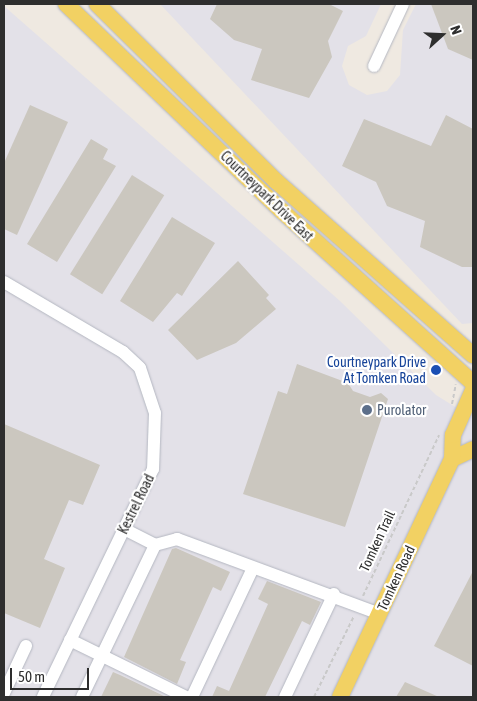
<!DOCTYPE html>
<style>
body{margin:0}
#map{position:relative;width:477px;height:701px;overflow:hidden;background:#efe9e1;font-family:"Asap Condensed",sans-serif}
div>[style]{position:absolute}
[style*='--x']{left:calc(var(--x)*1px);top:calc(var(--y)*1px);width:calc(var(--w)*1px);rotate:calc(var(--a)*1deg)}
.industrial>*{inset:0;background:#e3e1e8}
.building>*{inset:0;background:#cbc7bf;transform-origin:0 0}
.path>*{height:2px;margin-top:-1px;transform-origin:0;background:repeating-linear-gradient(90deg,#c9c9c9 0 4px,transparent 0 6.5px)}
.roads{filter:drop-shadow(0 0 1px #b4b7c1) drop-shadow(0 0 1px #b4b7c1)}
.minor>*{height:12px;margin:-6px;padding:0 6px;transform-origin:6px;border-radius:6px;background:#fff}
.major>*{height:16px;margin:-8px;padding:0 8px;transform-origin:8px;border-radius:8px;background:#f2d163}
.dots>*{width:14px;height:14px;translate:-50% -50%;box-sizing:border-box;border:2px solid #fff;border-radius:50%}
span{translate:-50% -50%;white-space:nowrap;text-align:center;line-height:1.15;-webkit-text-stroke:4.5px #fff;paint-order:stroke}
.street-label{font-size:14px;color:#2e2e2e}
.transit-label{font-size:14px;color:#164399}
.right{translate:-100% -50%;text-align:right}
.service-label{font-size:14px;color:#4e5e75}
.left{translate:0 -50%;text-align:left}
.frame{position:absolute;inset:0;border:5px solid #2e2e2e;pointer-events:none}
.north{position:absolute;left:417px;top:10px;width:50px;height:50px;-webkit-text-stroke:4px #fff;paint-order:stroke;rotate:70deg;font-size:14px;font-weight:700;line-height:20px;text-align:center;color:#2e2e2e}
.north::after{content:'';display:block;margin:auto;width:18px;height:22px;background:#2e2e2e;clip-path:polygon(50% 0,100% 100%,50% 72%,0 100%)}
.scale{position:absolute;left:10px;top:668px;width:79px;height:22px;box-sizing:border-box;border:2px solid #2e2e2e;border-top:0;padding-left:6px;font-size:15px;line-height:18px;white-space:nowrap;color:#2e2e2e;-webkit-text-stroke:4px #fff;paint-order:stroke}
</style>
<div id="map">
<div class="industrial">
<i style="clip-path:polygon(160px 4px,381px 4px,366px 36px,348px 46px,342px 66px,349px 85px,367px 95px,387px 91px,400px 75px,403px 30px,416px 4px,473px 4px,473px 323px,462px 324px)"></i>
<i style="clip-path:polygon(4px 6px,340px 301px,436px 395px,473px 418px,473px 697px,4px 697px)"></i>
</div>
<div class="building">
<i style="clip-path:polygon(217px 4px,329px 4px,343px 11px,328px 41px,332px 57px,309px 98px,251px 80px,262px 49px,234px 40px,210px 19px)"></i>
<i style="clip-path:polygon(431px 4px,473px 4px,473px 60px,448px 49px)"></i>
<i style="clip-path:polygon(30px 105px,68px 122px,17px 235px,4px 229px,4px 163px)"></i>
<i style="clip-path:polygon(446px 115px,473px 129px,473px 267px,462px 267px,420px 247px,425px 221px,387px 206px,376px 182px,342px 166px,364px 119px,431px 146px)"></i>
<i style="clip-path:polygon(91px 139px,108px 149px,103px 159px,116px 166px,57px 262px,27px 244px)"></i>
<i style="left:132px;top:175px;width:38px;height:117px;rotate:32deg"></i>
<i style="clip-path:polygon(172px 217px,215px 243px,182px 296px,177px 293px,153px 322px,120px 301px)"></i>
<i style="clip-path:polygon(238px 261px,269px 295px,266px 298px,276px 309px,236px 343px,197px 360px,168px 330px)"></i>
<i style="clip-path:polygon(297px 364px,348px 383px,353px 391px,370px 397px,381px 393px,388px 399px,345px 527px,243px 494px,278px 391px,287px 394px)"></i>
<i style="clip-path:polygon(4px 424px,100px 465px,83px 505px,69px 500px,44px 559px,65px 568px,40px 628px,4px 613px)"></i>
<i style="clip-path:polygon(176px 548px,230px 572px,221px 591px,213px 587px,180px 660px,186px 662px,177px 684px,124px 657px,172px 549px)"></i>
<i style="clip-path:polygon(473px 571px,473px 666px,434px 646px)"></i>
<i style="clip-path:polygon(267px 581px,321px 602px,310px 625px,302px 621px,265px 697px,212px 697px,217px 686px,229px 691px,268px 604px,258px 599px)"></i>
<i style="clip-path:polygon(113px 672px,120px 675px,166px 697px,101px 697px)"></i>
<i style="clip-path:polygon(405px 682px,439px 697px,396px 697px)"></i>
</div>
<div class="path">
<i style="--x:452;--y:404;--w:20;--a:-79"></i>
<i style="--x:363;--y:596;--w:178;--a:-64.7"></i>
<i style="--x:314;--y:697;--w:90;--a:-63.7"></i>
</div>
<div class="roads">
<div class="minor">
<i style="--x:374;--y:66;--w:68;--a:-64.9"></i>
<i style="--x:4;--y:282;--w:138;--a:30.5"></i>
<i style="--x:123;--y:352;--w:23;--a:43"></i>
<i style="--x:140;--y:368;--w:47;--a:71.6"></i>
<i style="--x:155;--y:413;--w:56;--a:92"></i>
<i style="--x:153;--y:469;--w:253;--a:115.8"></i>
<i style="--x:124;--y:529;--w:35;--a:27"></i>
<i style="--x:155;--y:545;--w:23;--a:-15"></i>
<i style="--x:177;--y:539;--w:216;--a:20.3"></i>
<i style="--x:70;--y:640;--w:129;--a:26.2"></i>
<i style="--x:4;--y:693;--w:52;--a:-64.9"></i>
<i style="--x:82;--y:697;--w:169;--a:-64.3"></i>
<i style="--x:192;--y:697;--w:143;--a:-64.7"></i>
<i style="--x:285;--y:697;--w:114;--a:-64.6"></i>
</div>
<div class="major">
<i style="--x:66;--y:4;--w:299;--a:43.8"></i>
<i style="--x:282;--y:211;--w:257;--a:42"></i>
<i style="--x:97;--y:4;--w:252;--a:44.7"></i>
<i style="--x:276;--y:181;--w:263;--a:41.5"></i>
<i style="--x:452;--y:459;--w:23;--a:-25"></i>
<i style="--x:340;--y:697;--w:263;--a:-64.8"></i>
<i style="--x:452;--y:459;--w:24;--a:-88"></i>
<i style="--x:453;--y:435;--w:49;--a:-66"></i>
</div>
</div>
<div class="dots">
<i style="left:436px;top:370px;background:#1a4fb4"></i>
<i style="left:367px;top:410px;background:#5c6f8a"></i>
</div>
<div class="street-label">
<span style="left:267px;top:196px;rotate:44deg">Courtneypark Drive East</span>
<span style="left:136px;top:504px;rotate:-64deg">Kestrel Road</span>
<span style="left:377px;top:541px;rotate:-65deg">Tomken Trail</span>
<span style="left:396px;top:578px;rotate:-65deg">Tomken Road</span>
</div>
<div class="transit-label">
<span class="right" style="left:426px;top:370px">Courtneypark Drive<br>At Tomken Road</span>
</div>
<div class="service-label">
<span class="left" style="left:377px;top:410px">Purolator</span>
</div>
<div class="frame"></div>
<div class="north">N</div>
<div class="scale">50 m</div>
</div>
